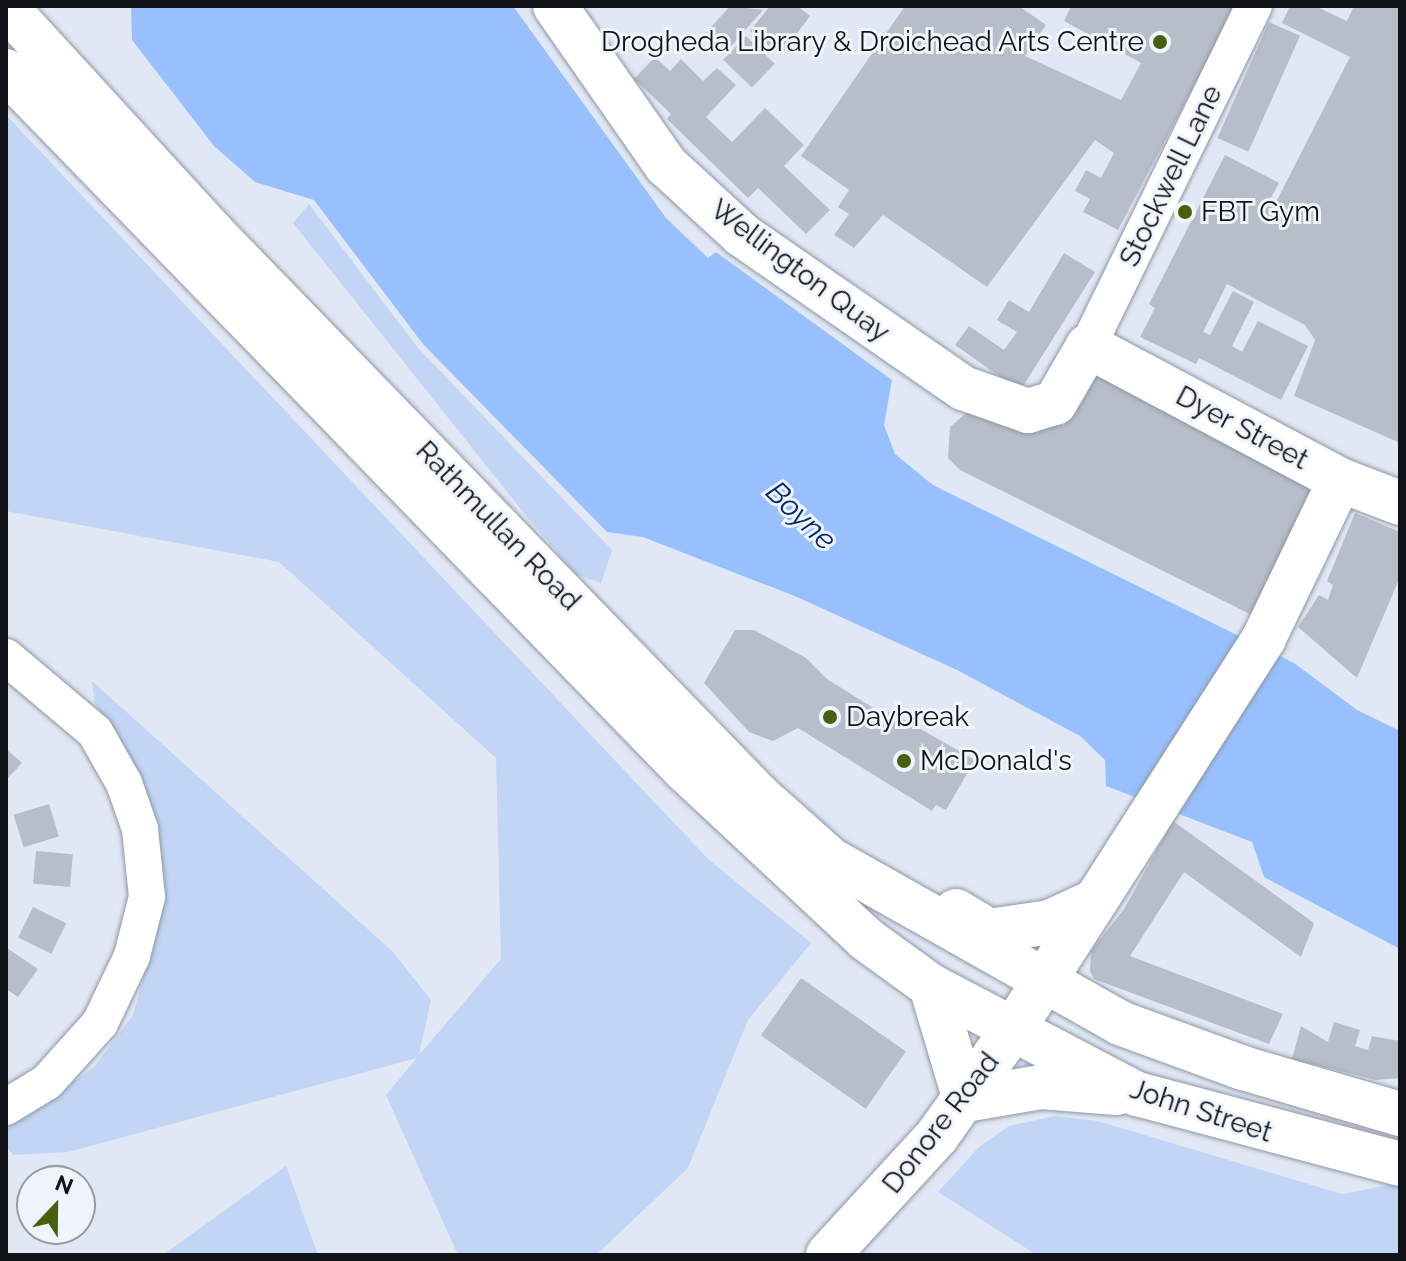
<!DOCTYPE html>
<style>
body{margin:0}
#map{position:relative;width:1406px;height:1261px;overflow:hidden;background:#e0e8f5;font-family:Raleway,sans-serif}
div>[style]{position:absolute}
[style*='--x']{left:calc(var(--x)*1px);top:calc(var(--y)*1px);width:calc(var(--w)*1px);rotate:calc(var(--a)*1deg)}
.green>*{inset:0;background:#c2d5f4}
.water>*{inset:0;background:#99c0fe}
.building>*{inset:0;background:#b6beca;transform-origin:0 0}
.roads{filter:drop-shadow(0 0 2px #8f97a3) drop-shadow(0 0 2px #8f97a3)}
.street>*{height:36px;margin:-18px;padding:0 18px;transform-origin:18px;border-radius:18px;background:#fff}
.secondary>*{height:44px;margin:-22px;padding:0 22px;transform-origin:22px;border-radius:22px;background:#fff}
.dots>*{width:22px;height:22px;translate:-50% -50%;box-sizing:border-box;border:4px solid #f0f5fd;border-radius:50%}
span{translate:-50% -50%;white-space:nowrap;text-align:center;line-height:1.15;-webkit-text-stroke:6px #f0f5fd;paint-order:stroke}
.poi-label{font-size:28px;color:#111318}
.right{translate:-100% -50%;text-align:right}
.left{translate:0 -50%;text-align:left}
.street-label{font-size:28px;color:#111318}
.water-label{font-size:30px;color:#012a6c;font-style:italic}
.frame{position:absolute;inset:0;border:8px solid #111318;pointer-events:none}
.north{position:absolute;left:16px;top:1165px;width:80px;height:80px;box-sizing:border-box;background:#f0f5fd;border:2px solid #979ba1;border-radius:50%;rotate:22deg;font-size:22px;font-weight:700;line-height:32px;text-align:center;color:#111318}
.north::after{content:'';display:block;margin:auto;width:28px;height:36px;background:#47600d;clip-path:polygon(50% 0,100% 100%,50% 72%,0 100%)}
</style>
<div id="map">
<div class="green">
<i style="clip-path:polygon(6px 115px,708px 859px,811px 943px,748px 1020px,688px 1168px,596px 1255px,458px 1255px,386px 1095px,417px 1058px,68px 1152px,13px 1155px,6px 1146px,6px 1129px,94px 1067px,133px 1015px,156px 931px,160px 844px,144px 783px,95px 705px,92px 681px,393px 952px,431px 1000px,419px 1055px,501px 959px,496px 758px,279px 562px,6px 511px)"></i>
<i style="clip-path:polygon(309px 204px,418px 348px,612px 550px,601px 583px,577px 575px,532px 523px,293px 223px)"></i>
<i style="clip-path:polygon(1054px 1116px,1098px 1121px,1342px 1194px,1400px 1183px,1400px 1255px,1037px 1255px,938px 1192px,979px 1147px,1009px 1126px)"></i>
<i style="clip-path:polygon(286px 1166px,318px 1255px,163px 1255px)"></i>
</div>
<div class="water">
<i style="clip-path:polygon(131px 6px,513px 6px,666px 218px,708px 258px,716px 252px,892px 380px,884px 425px,895px 454px,933px 485px,1294px 663px,1357px 710px,1400px 731px,1400px 949px,1264px 877px,1252px 842px,1106px 786px,1105px 760px,1080px 736px,957px 670px,797px 597px,643px 537px,607px 532px,423px 344px,314px 200px,255px 182px,214px 146px,132px 40px)"></i>
</div>
<div class="building">
<i style="clip-path:polygon(730px 6px,763px 10px,726px 52px,705px 34px)"></i>
<i style="clip-path:polygon(770px 6px,797px 6px,810px 16px,781px 55px,750px 31px)"></i>
<i style="clip-path:polygon(905px 6px,1019px 6px,1046px 25px,1025px 56px,1121px 100px,1141px 63px,1064px 21px,1071px 6px,1236px 6px,1118px 230px,1083px 212px,1090px 199px,1075px 191px,1086px 170px,1101px 178px,1114px 153px,1095px 140px,987px 287px,883px 215px,854px 248px,834px 235px,849px 214px,838px 207px,849px 190px,801px 156px)"></i>
<i style="clip-path:polygon(1290px 6px,1315px 6px,1347px 21px,1354px 6px,1400px 6px,1400px 443px,1294px 396px,1315px 340px,1305px 325px,1227px 284px,1203px 332px,1210px 335px,1233px 291px,1254px 302px,1232px 346px,1242px 352px,1258px 321px,1308px 346px,1281px 400px,1199px 358px,1196px 364px,1140px 337px,1155px 308px,1149px 304px,1225px 155px,1279px 183px,1267px 205px,1273px 208px,1350px 57px,1282px 23px)"></i>
<i style="left:1269px;top:22px;width:34px;height:127px;rotate:24deg"></i>
<i style="left:746px;top:36px;width:40px;height:33px;rotate:44deg"></i>
<i style="clip-path:polygon(655px 57px,670px 71px,681px 59px,703px 81px,717px 68px,736px 85px,706px 117px,732px 142px,765px 108px,804px 145px,784px 166px,830px 210px,806px 234px,758px 188px,748px 198px,667px 119px,671px 114px,634px 79px)"></i>
<i style="clip-path:polygon(1064px 253px,1095px 272px,1020px 391px,955px 345px,969px 326px,1004px 350px,1017px 332px,997px 320px,1009px 300px,1029px 312px)"></i>
<i style="clip-path:polygon(1092px 369px,1322px 484px,1256px 617px,960px 470px,948px 458px,950px 427px,973px 407px,1040px 414px,1064px 426px)"></i>
<i style="clip-path:polygon(1355px 513px,1400px 532px,1400px 577px,1357px 678px,1298px 627px,1319px 595px,1328px 600px,1333px 585px,1327px 581px)"></i>
<i style="clip-path:polygon(735px 630px,754px 630px,806px 658px,827px 679px,886px 716px,889px 711px,975px 760px,946px 810px,936px 805px,932px 811px,798px 728px,773px 741px,749px 732px,704px 683px)"></i>
<i style="clip-path:polygon(6px 749px,22px 763px,6px 780px)"></i>
<i style="left:49px;top:804px;width:34px;height:37px;rotate:73deg"></i>
<i style="clip-path:polygon(1173px 821px,1314px 923px,1301px 957px,1184px 872px,1130px 956px,1283px 1014px,1269px 1044px,1094px 979px,1090px 971px,1091px 951px,1124px 909px)"></i>
<i style="left:36px;top:851px;width:37px;height:33px;rotate:5deg"></i>
<i style="left:33px;top:907px;width:37px;height:34px;rotate:26deg"></i>
<i style="clip-path:polygon(7px 948px,38px 969px,18px 997px,6px 989px)"></i>
<i style="left:801px;top:978px;width:128px;height:70px;rotate:35deg"></i>
<i style="clip-path:polygon(1334px 1022px,1360px 1030px,1355px 1046px,1368px 1050px,1372px 1036px,1400px 1041px,1400px 1078px,1376px 1080px,1292px 1059px,1301px 1026px,1328px 1042px)"></i>
</div>
<div class="roads">
<div class="street">
<i style="--x:1088;--y:346;--w:378;--a:-64"></i>
<i style="--x:6;--y:657;--w:116;--a:40.1"></i>
<i style="--x:95;--y:732;--w:59;--a:60.4"></i>
<i style="--x:124;--y:783;--w:49;--a:70.8"></i>
<i style="--x:140;--y:829;--w:68;--a:84.1"></i>
<i style="--x:147;--y:897;--w:61;--a:104.3"></i>
<i style="--x:132;--y:956;--w:74;--a:115.5"></i>
<i style="--x:100;--y:1023;--w:79;--a:131.9"></i>
<i style="--x:47;--y:1082;--w:48;--a:148.6"></i>
</div>
<div class="secondary">
<i style="--x:555;--y:6;--w:194;--a:55.1"></i>
<i style="--x:666;--y:165;--w:103;--a:42.6"></i>
<i style="--x:742;--y:235;--w:269;--a:34.7"></i>
<i style="--x:963;--y:388;--w:69;--a:19.5"></i>
<i style="--x:1028;--y:411;--w:28;--a:-17"></i>
<i style="--x:1055;--y:403;--w:66;--a:-59.9"></i>
<i style="--x:1088;--y:346;--w:285;--a:28"></i>
<i style="--x:1340;--y:480;--w:64;--a:21"></i>
<i style="--x:6;--y:7;--w:306;--a:47.5"></i>
<i style="--x:213;--y:233;--w:784;--a:45.88"></i>
<i style="--x:759;--y:796;--w:96;--a:41.6"></i>
<i style="--x:831;--y:860;--w:332;--a:29.4"></i>
<i style="--x:1120;--y:1023;--w:131;--a:20.1"></i>
<i style="--x:1243;--y:1068;--w:164;--a:16.3"></i>
<i style="--x:6;--y:71;--w:976;--a:45.83"></i>
<i style="--x:686;--y:771;--w:246;--a:43"></i>
<i style="--x:866;--y:939;--w:80;--a:35.9"></i>
<i style="--x:931;--y:986;--w:233;--a:27.7"></i>
<i style="--x:1137;--y:1094;--w:272;--a:14.9"></i>
<i style="--x:956;--y:911;--w:39;--a:31"></i>
<i style="--x:989;--y:931;--w:62;--a:-8.4"></i>
<i style="--x:1050;--y:922;--w:47;--a:-24.9"></i>
<i style="--x:931;--y:986;--w:119;--a:73.4"></i>
<i style="--x:965;--y:1100;--w:77;--a:-9.7"></i>
<i style="--x:1041;--y:1087;--w:76;--a:4.5"></i>
<i style="--x:828;--y:1255;--w:161;--a:-47.5"></i>
<i style="--x:937;--y:1136;--w:129;--a:-54.5"></i>
<i style="--x:1012;--y:1031;--w:467;--a:-57.3"></i>
<i style="--x:1264;--y:638;--w:175;--a:-64.3"></i>
</div>
</div>
<div class="dots">
<i style="left:1160px;top:42px;background:#47600d"></i>
<i style="left:1185px;top:212px;background:#47600d"></i>
<i style="left:830px;top:717px;background:#47600d"></i>
<i style="left:904px;top:761px;background:#47600d"></i>
</div>
<div class="poi-label">
<span class="right" style="left:1144px;top:42px">Drogheda Library &amp; Droichead Arts Centre</span>
<span class="left" style="left:1201px;top:212px">FBT Gym</span>
<span class="left" style="left:846px;top:717px">Daybreak</span>
<span class="left" style="left:920px;top:761px">McDonald's</span>
</div>
<div class="street-label">
<span style="left:1171px;top:176px;rotate:-64deg">Stockwell Lane</span>
<span style="left:800px;top:271px;rotate:37deg">Wellington Quay</span>
<span style="left:1242px;top:428px;rotate:28deg">Dyer Street</span>
<span style="left:498px;top:526px;rotate:46deg">Rathmullan Road</span>
<span style="left:1201px;top:1111px;rotate:18deg">John Street</span>
<span style="left:941px;top:1123px;rotate:-52deg">Donore Road</span>
</div>
<div class="water-label">
<span style="left:801px;top:516px;rotate:44deg">Boyne</span>
</div>
<div class="frame"></div>
<div class="north">N</div>
</div>
